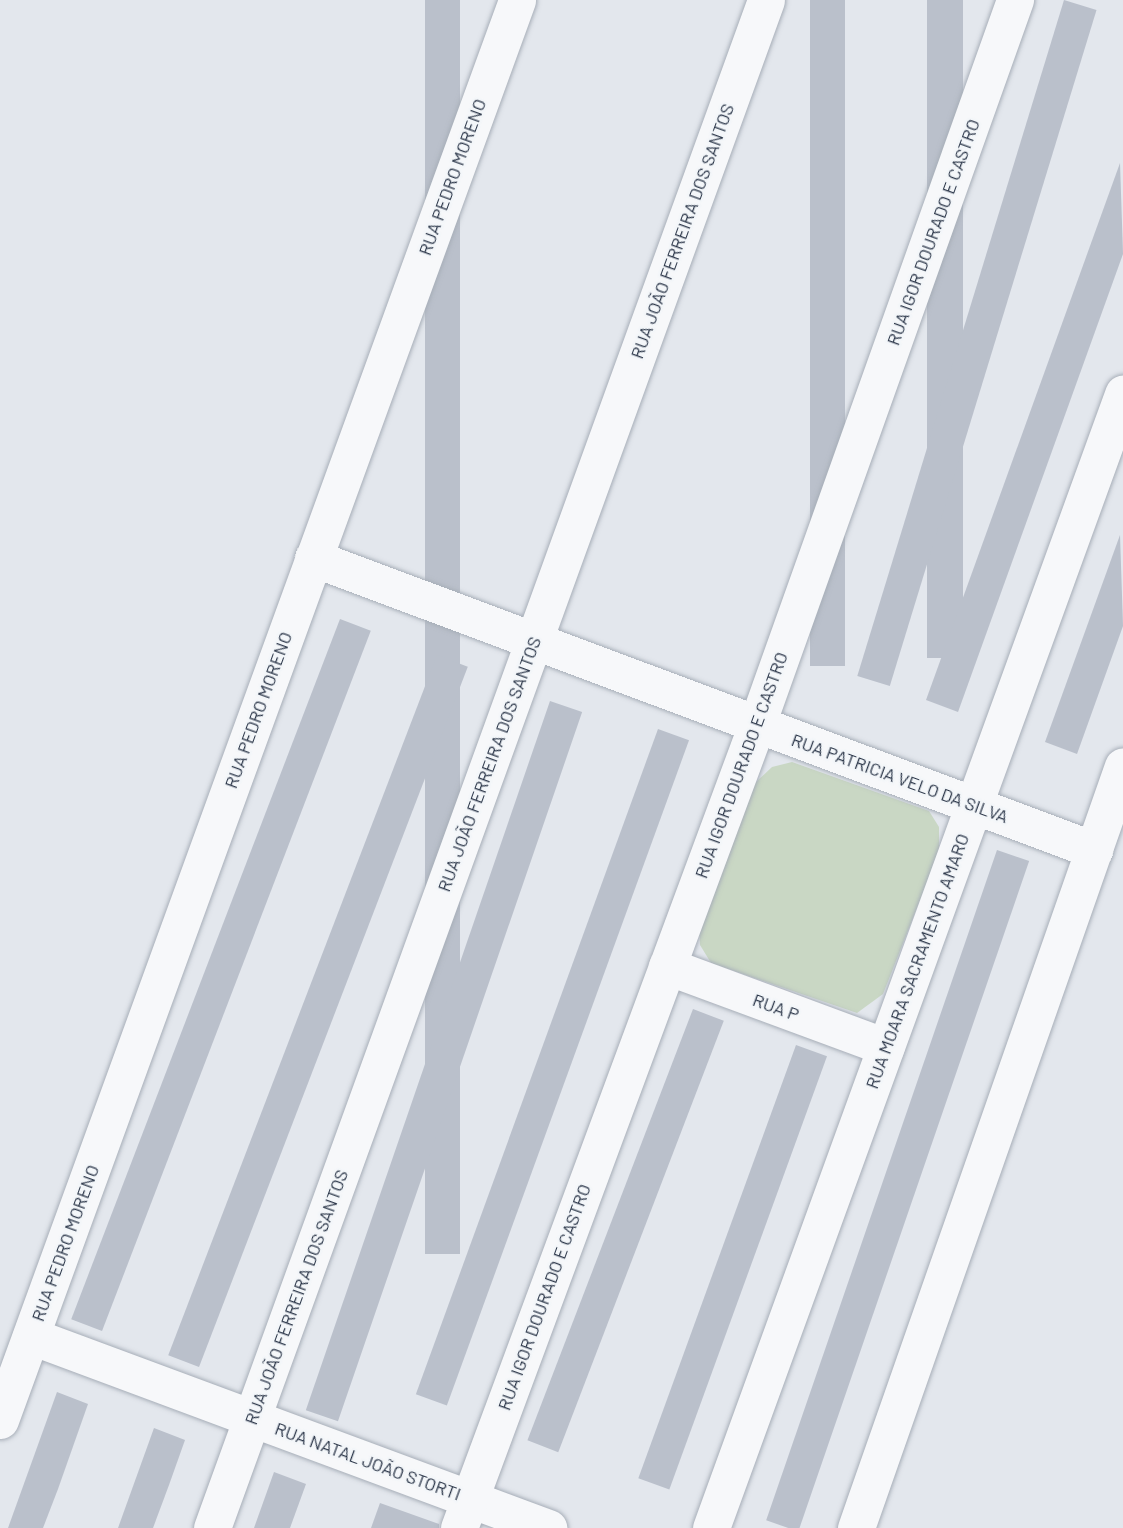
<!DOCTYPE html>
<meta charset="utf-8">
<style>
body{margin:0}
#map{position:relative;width:1123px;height:1528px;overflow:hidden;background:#e3e7ed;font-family:Barlow,sans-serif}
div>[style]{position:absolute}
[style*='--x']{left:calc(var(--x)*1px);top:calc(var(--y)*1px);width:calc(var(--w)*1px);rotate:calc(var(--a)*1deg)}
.green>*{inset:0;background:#c9d7c4}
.building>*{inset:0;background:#bac0cb;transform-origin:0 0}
.roads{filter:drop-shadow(0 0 2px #a7aeb8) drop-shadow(0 0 2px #a7aeb8)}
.minor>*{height:37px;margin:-18.5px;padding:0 18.5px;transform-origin:18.5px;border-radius:18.5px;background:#f7f8fa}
span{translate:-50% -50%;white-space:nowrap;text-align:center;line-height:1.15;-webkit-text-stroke:5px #f3f6f9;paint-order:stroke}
.street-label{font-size:18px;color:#293447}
</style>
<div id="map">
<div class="green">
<i style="clip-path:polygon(792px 762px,929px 811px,939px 827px,939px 852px,883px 994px,857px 1013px,711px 963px,700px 945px,699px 924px,755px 783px,772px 767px)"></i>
</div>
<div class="building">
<i style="left:425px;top:0;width:35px;height:1254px"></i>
<i style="left:810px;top:0;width:35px;height:666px"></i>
<i style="left:927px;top:0;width:36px;height:658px"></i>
<i style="left:1064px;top:0;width:34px;height:707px;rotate:17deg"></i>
<i style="clip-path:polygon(1120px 163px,1123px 254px,958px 712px,926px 700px)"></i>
<i style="clip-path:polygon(1120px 535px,1123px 626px,1077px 754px,1045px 742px)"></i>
<i style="left:340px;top:619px;width:33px;height:750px;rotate:21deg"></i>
<i style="left:437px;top:655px;width:33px;height:750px;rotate:21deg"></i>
<i style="left:550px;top:701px;width:34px;height:750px;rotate:19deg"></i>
<i style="left:658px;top:729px;width:33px;height:708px;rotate:20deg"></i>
<i style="left:997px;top:850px;width:34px;height:709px;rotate:19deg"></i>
<i style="left:693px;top:1009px;width:33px;height:462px;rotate:21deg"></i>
<i style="left:796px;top:1045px;width:33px;height:461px;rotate:20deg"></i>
<i style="clip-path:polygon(57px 1392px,88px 1404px,58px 1489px,43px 1528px,8px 1528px)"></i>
<i style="clip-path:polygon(154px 1428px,185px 1440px,169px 1485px,153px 1528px,118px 1528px)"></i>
<i style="clip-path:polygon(274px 1472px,306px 1484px,290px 1528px,254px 1528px)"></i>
<i style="clip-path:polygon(380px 1503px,439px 1524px,439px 1528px,371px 1528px)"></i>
</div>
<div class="roads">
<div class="minor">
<i style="--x:313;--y:558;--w:834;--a:20.5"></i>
<i style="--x:667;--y:966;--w:233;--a:20.3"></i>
<i style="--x:31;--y:1336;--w:552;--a:20.37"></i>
<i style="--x:0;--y:1420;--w:1511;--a:-69.99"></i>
<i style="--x:212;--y:1528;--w:1625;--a:-70.07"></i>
<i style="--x:459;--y:1528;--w:857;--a:-69.66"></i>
<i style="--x:757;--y:724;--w:769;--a:-70.39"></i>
<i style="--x:711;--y:1528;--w:1207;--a:-70.03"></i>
<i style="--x:856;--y:1528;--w:807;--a:-70.69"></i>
</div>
</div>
<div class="street-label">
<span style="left:452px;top:177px;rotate:-70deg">RUA PEDRO MORENO</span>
<span style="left:682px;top:231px;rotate:-70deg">RUA JOÃO FERREIRA DOS SANTOS</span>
<span style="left:933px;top:232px;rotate:-70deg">RUA IGOR DOURADO E CASTRO</span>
<span style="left:258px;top:710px;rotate:-70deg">RUA PEDRO MORENO</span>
<span style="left:489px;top:764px;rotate:-70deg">RUA JOÃO FERREIRA DOS SANTOS</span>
<span style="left:741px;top:765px;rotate:-70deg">RUA IGOR DOURADO E CASTRO</span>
<span style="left:900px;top:778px;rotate:20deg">RUA PATRICIA VELO DA SILVA</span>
<span style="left:917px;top:961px;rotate:-70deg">RUA MOARA SACRAMENTO AMARO</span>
<span style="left:776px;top:1007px;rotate:20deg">RUA P</span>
<span style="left:65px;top:1243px;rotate:-70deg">RUA PEDRO MORENO</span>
<span style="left:296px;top:1297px;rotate:-70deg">RUA JOÃO FERREIRA DOS SANTOS</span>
<span style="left:544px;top:1297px;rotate:-70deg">RUA IGOR DOURADO E CASTRO</span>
<span style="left:368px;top:1461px;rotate:20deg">RUA NATAL JOÃO STORTI</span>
</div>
</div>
